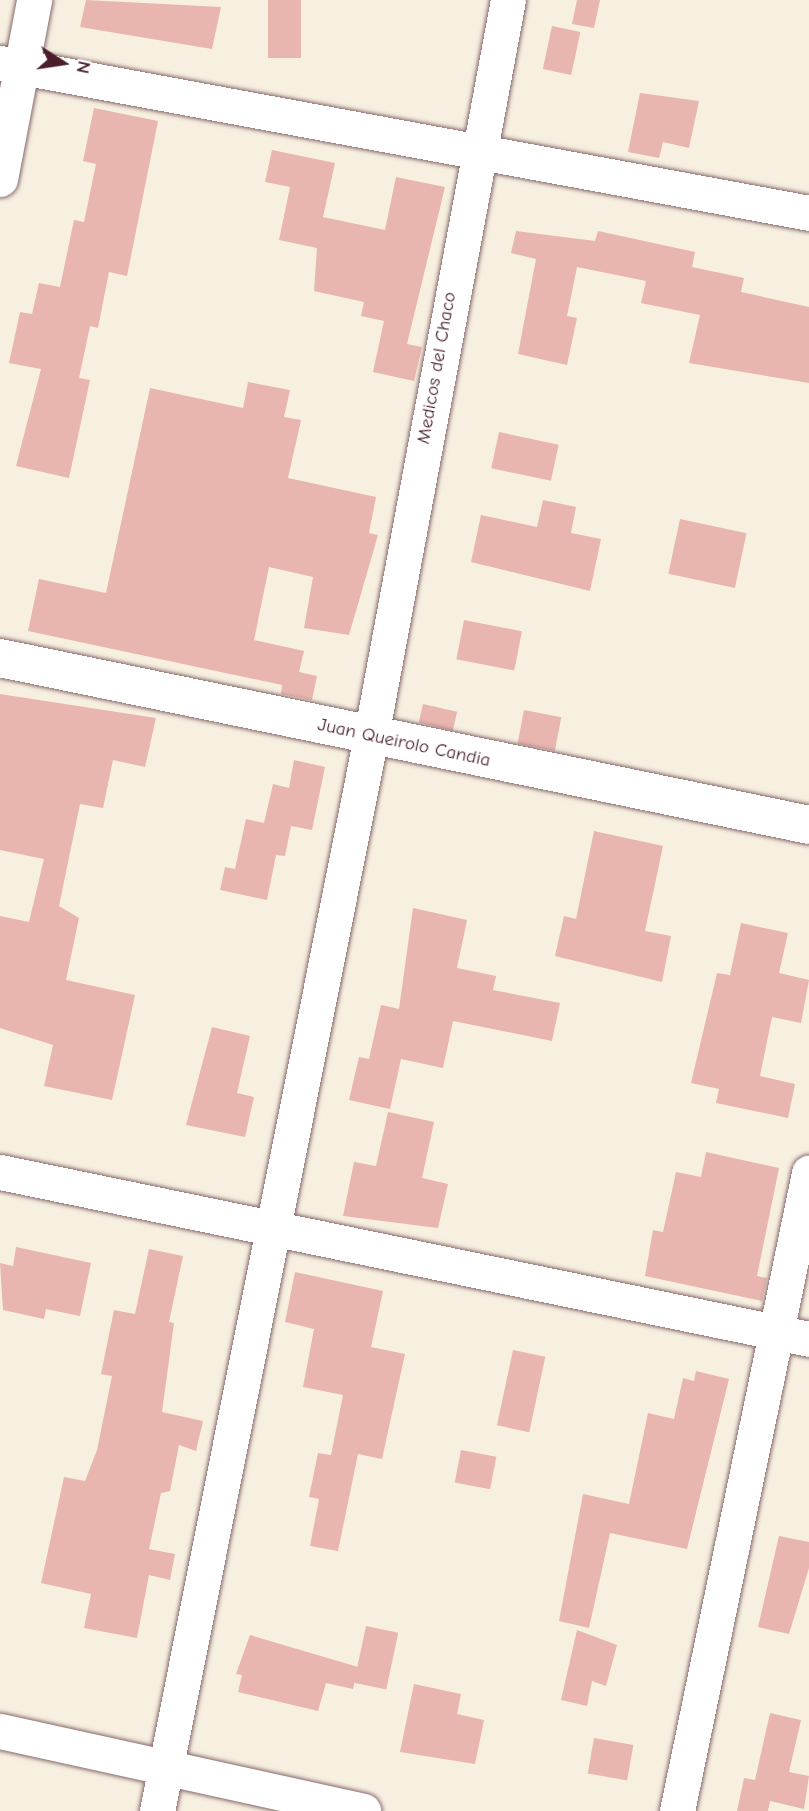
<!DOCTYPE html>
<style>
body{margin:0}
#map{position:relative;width:809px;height:1811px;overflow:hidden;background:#f7f0e1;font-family:"Comic Neue",sans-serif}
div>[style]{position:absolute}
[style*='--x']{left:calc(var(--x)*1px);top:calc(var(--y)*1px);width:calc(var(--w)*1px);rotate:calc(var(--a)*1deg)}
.building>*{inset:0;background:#e9b5af;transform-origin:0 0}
.roads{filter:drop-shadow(0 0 2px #87686b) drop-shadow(0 0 2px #87686b)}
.minor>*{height:35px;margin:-17.5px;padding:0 17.5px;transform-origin:17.5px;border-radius:17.5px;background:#fff}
.tertiary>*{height:38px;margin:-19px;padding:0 19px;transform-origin:19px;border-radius:19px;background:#fff}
span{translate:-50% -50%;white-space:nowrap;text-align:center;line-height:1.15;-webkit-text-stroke:7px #fff;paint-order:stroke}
.street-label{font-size:19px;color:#4a1f2b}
.north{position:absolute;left:28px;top:28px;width:70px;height:70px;-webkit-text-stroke:5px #fff;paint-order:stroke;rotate:102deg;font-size:19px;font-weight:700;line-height:28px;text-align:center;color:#4a1f2b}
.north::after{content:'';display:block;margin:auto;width:24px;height:32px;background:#4a1f2b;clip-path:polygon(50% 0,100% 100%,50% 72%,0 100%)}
</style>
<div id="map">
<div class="building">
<i style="clip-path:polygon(86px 0,221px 7px,212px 49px,80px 27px)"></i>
<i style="left:268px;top:0;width:33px;height:58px"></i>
<i style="clip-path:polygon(577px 0,600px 0,594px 28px,572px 24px)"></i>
<i style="left:552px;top:26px;width:29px;height:44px;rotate:12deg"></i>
<i style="clip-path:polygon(640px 93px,699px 101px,689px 148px,663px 142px,659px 158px,628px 152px)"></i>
<i style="clip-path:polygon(94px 108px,158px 121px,127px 276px,109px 272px,98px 328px,90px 326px,79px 378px,90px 380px,69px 478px,16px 466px,41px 369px,9px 363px,20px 312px,32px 314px,39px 283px,60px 287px,74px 220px,84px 222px,96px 164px,83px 161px)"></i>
<i style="clip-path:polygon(272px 150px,335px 163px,323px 217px,385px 230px,396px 177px,445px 187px,407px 344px,422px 347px,414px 381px,373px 372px,384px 321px,361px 316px,364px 302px,314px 291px,317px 248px,279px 240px,290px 187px,265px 182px)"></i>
<i style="clip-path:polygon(516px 231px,595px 241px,598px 231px,695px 252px,692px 267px,744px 278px,741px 292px,809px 307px,809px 383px,689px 363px,700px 315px,641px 303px,646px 281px,577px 267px,567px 316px,577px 318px,567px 365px,518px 354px,536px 259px,511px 253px)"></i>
<i style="clip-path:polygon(248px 382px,290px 390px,284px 417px,301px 420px,288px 478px,376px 497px,369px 533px,378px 535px,349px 635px,304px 628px,313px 577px,269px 567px,254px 640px,304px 651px,299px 672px,317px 676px,312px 700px,281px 694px,282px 685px,28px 631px,39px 579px,106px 593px,150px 388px,243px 408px)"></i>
<i style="left:499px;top:432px;width:61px;height:37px;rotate:12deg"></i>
<i style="clip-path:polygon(543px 500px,576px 507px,571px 533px,601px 539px,590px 591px,471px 562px,481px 515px,537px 527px)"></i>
<i style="left:680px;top:519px;width:68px;height:56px;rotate:12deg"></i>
<i style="left:464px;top:620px;width:59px;height:40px;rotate:11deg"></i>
<i style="clip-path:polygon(0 694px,156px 718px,145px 767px,113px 760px,103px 808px,80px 804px,59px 906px,79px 918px,66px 980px,135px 995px,112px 1100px,44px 1086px,53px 1045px,0 1028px,0 916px,29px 922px,44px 859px,0 850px)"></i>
<i style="left:423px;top:704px;width:35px;height:19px;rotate:13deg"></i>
<i style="left:524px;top:710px;width:38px;height:34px;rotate:11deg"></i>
<i style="clip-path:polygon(294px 760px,325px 767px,312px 830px,291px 826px,285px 856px,276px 855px,267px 900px,220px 890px,225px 867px,235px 869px,246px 819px,264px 823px,273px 784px,289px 788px)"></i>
<i style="clip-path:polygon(594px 831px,663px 846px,645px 931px,671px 936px,662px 982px,555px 956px,564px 916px,576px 919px)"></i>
<i style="clip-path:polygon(413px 908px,467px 920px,457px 968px,496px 976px,493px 990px,560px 1003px,552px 1041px,453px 1021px,443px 1068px,401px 1059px,390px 1109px,349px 1100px,359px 1057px,369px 1059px,381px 1005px,399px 1009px)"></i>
<i style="clip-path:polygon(741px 923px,788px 933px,779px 973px,809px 980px,801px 1023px,772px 1017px,760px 1076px,795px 1084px,788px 1118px,716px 1103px,719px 1089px,691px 1083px,717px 973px,730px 975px)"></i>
<i style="clip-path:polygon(212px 1027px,250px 1036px,237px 1093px,254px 1097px,245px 1137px,186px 1125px)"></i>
<i style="clip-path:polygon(388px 1112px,434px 1122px,422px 1178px,448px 1184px,438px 1228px,343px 1216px,354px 1162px,376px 1166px)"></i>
<i style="clip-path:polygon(706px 1152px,779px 1168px,757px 1276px,767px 1278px,762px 1301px,645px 1276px,653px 1230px,663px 1232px,676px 1172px,701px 1177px)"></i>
<i style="clip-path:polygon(16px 1247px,91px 1263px,80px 1316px,46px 1309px,44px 1319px,3px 1310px,0 1263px,13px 1266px)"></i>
<i style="clip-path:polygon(149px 1249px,183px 1256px,169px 1322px,174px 1323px,162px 1412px,203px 1421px,196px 1451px,179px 1445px,170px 1491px,161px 1493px,149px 1549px,175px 1554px,170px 1580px,149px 1575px,137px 1638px,84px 1628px,91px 1594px,41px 1583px,64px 1477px,85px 1481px,97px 1450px,112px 1376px,101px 1374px,114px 1310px,135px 1314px)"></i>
<i style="clip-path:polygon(295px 1272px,383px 1291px,371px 1347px,405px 1354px,382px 1459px,358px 1454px,338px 1551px,310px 1546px,319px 1499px,309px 1497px,318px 1453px,331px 1455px,343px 1395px,303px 1387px,314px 1329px,285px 1322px)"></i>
<i style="left:513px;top:1350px;width:33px;height:77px;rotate:12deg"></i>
<i style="clip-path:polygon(696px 1371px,729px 1379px,687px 1549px,610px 1533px,589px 1628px,559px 1621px,583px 1494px,629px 1504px,648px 1413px,674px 1419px,683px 1378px,694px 1381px)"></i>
<i style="left:461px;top:1450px;width:36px;height:33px;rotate:11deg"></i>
<i style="clip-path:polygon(779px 1536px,809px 1542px,809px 1568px,789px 1634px,758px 1627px)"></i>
<i style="left:366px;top:1626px;width:33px;height:58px;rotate:12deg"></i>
<i style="clip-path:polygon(577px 1630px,617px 1645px,606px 1686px,592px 1681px,587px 1706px,561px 1700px)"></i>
<i style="clip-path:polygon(250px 1635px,358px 1667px,353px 1689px,326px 1683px,318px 1711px,238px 1692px,242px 1675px,236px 1674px)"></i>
<i style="clip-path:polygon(414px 1684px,461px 1694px,457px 1714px,484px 1720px,475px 1764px,400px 1752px)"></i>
<i style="clip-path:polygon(770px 1713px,801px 1720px,789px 1772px,809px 1776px,804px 1809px,770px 1801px,768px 1811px,737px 1811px,744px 1778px,755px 1780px)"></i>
<i style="left:594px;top:1738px;width:40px;height:36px;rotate:10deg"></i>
</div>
<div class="roads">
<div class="minor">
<i style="--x:0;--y:63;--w:823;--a:10.5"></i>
<i style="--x:0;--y:179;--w:182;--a:-79.2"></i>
<i style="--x:0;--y:1172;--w:826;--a:11.66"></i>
<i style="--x:0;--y:1731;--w:372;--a:12.4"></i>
<i style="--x:157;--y:1811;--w:1096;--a:-78.74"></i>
<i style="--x:371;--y:736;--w:749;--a:-79.46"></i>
<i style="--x:677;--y:1811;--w:652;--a:-78.31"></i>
</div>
<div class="tertiary">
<i style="--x:0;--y:658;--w:826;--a:11.66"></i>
</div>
</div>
<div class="street-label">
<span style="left:437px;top:368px;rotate:-80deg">Medicos del Chaco</span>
<span style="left:404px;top:743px;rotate:12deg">Juan Queirolo Candia</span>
</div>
<div class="north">N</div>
</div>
